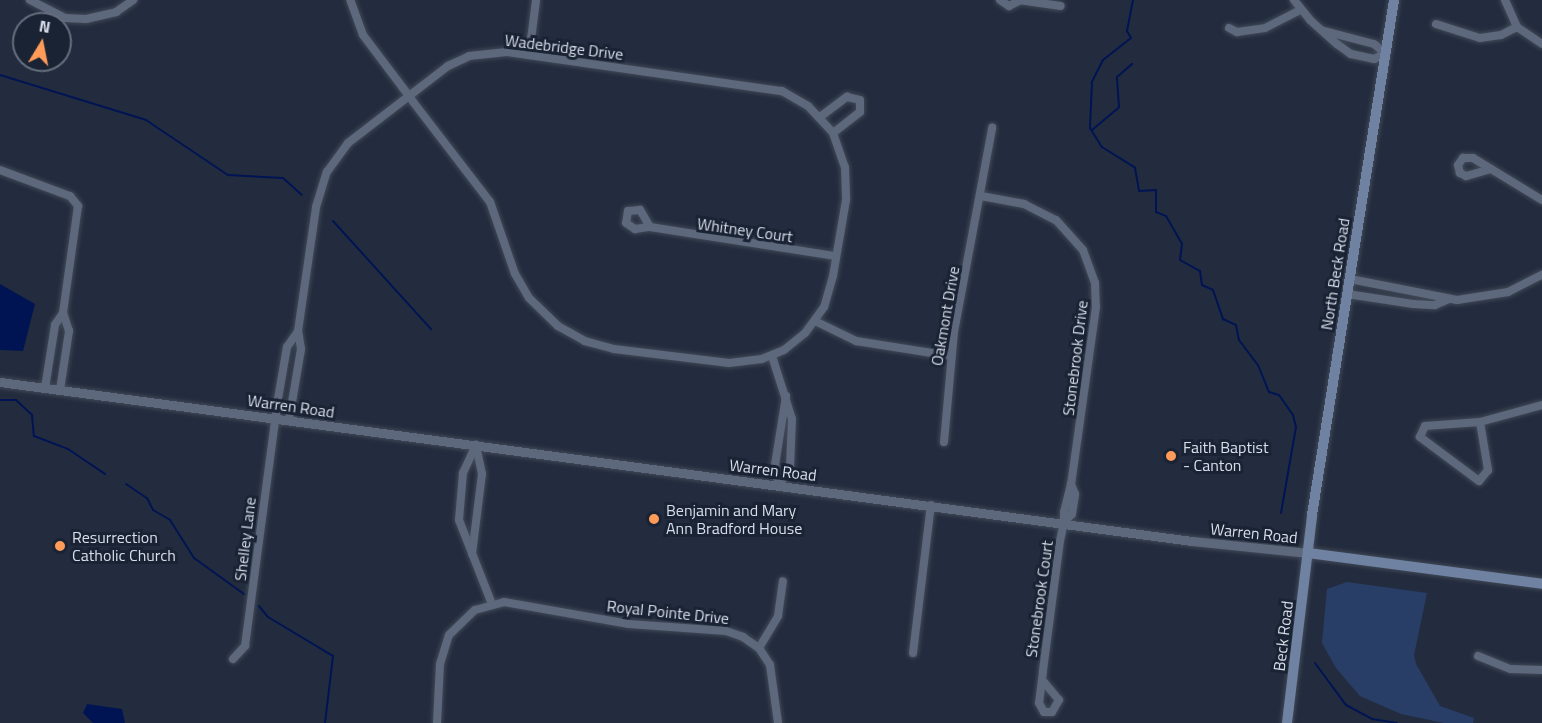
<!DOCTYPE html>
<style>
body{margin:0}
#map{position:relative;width:1542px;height:723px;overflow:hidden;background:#232c3e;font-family:"Titillium Web",sans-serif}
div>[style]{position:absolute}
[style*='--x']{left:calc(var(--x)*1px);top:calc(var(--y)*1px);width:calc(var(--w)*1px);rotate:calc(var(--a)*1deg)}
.green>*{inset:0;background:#293e67}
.water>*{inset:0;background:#001453}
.stream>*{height:2px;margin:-1px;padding:0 1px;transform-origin:1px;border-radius:1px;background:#001453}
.roads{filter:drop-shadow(0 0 2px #414957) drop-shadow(0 0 2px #414957)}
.minor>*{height:8px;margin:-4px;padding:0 4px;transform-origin:4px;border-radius:4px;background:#5d687c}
.tertiary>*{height:9px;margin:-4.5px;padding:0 4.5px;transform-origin:4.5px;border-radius:4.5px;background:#5d687c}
.secondary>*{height:10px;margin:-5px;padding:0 5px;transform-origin:5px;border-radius:5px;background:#7082a2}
.dots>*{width:16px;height:16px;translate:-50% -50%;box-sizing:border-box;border:3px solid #192334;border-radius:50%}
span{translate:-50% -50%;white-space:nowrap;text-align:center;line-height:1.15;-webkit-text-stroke:6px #192334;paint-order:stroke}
.street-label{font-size:16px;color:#d8deea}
.poi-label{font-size:16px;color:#d8deea}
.left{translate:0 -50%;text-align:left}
.north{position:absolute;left:12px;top:12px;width:60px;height:60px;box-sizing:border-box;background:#192334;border:2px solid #656e7d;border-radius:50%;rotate:10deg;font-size:16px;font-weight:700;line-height:24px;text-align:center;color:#d8deea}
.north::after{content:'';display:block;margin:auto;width:21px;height:27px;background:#ff9b59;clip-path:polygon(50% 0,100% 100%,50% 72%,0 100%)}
</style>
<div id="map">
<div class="green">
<i style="clip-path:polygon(1347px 582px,1427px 593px,1414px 655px,1416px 664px,1440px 706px,1474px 718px,1473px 723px,1444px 723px,1401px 714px,1360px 696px,1336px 668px,1322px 643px,1327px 589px)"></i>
</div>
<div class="water">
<i style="clip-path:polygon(0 284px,35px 304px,23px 351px,0 350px)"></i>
<i style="clip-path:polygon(87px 704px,122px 709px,125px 723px,93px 723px,83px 713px)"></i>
</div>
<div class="stream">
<i style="--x:1133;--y:0;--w:32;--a:101"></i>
<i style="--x:1127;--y:31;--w:8;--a:60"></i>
<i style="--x:1131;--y:38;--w:36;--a:142"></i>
<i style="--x:1103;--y:60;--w:25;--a:117"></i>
<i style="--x:1092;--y:82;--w:46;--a:92.5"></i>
<i style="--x:1090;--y:128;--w:22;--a:58"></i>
<i style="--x:1102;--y:147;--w:39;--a:32"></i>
<i style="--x:1135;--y:168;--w:23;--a:80"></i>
<i style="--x:1139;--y:191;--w:17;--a:-3"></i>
<i style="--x:1156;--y:190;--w:22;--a:90"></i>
<i style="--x:1156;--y:212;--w:11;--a:22"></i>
<i style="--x:1166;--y:216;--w:32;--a:60"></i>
<i style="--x:1182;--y:244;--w:16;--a:97"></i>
<i style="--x:1180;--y:260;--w:23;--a:29"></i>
<i style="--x:1200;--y:271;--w:14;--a:82"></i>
<i style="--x:1202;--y:285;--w:12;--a:24"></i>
<i style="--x:1213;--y:290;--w:31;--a:71"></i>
<i style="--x:1223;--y:319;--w:14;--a:25"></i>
<i style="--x:1236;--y:325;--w:15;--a:79"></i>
<i style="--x:1239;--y:340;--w:31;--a:53"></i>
<i style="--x:1258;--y:365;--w:29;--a:68"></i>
<i style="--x:1269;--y:392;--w:10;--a:17"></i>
<i style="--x:1279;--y:395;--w:24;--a:55"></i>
<i style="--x:1293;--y:415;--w:12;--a:76"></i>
<i style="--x:1296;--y:427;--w:87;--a:99.9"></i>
<i style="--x:0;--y:75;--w:153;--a:17.1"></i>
<i style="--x:146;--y:120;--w:99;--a:33.9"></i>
<i style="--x:228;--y:175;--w:55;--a:3.1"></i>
<i style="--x:283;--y:178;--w:25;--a:42"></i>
<i style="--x:1092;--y:130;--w:35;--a:-40"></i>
<i style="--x:1119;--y:107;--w:30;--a:-94"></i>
<i style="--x:1117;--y:77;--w:20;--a:-41"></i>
<i style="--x:333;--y:221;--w:146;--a:47.8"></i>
<i style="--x:0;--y:400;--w:16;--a:0"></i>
<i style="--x:16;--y:400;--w:22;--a:43"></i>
<i style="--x:32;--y:415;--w:21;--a:85"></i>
<i style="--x:34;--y:436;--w:36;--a:21"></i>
<i style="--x:68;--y:449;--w:45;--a:34"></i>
<i style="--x:126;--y:484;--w:25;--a:34"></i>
<i style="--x:147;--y:498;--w:13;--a:63"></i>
<i style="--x:153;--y:510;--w:20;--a:30"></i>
<i style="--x:170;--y:520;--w:45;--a:57.7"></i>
<i style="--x:194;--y:558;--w:62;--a:35.8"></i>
<i style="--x:259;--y:606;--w:14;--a:51"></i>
<i style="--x:268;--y:617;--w:76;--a:31"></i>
<i style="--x:333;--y:656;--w:67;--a:96.8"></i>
<i style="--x:1315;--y:663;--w:52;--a:53.6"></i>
<i style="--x:1346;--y:705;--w:30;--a:28"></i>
<i style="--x:1372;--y:719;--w:25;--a:9"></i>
</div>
<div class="roads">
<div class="minor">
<i style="--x:30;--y:0;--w:39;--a:27"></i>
<i style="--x:65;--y:18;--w:21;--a:3"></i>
<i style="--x:86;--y:19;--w:31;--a:-13"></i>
<i style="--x:116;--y:12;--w:21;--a:-35"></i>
<i style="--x:1000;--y:0;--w:11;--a:34"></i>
<i style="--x:1009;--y:6;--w:13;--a:-27"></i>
<i style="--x:1019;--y:0;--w:42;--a:8.1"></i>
<i style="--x:1294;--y:0;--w:26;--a:51"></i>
<i style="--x:1310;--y:20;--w:36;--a:42"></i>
<i style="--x:1337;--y:44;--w:17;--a:36"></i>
<i style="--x:1351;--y:54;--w:24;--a:12"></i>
<i style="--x:1374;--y:59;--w:13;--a:-29"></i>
<i style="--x:1385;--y:53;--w:14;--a:-141"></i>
<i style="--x:1374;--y:44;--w:52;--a:-165.4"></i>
<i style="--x:1505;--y:0;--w:30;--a:66"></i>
<i style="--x:1517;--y:27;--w:30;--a:34"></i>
<i style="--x:1436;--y:24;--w:46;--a:17.7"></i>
<i style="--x:1480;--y:38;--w:21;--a:-8"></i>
<i style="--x:1501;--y:35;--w:18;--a:-27"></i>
<i style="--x:1229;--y:28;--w:9;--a:27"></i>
<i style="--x:1237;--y:32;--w:28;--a:-8"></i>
<i style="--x:1265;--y:28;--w:39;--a:-27"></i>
<i style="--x:529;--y:55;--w:55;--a:-82.7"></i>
<i style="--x:820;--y:117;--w:34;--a:-37"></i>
<i style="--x:847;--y:97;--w:13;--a:13"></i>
<i style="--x:860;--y:100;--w:12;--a:90"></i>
<i style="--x:860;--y:112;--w:34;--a:142"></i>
<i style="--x:1491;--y:169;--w:26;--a:164"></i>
<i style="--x:1466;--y:176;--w:7;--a:-153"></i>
<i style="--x:1460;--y:173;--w:8;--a:-104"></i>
<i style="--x:1458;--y:165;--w:9;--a:-54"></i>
<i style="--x:1463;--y:158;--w:10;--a:0"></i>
<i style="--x:1473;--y:158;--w:81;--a:31.3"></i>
<i style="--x:0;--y:170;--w:75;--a:20.4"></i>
<i style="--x:70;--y:196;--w:13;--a:51"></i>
<i style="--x:78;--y:206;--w:108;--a:98"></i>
<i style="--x:63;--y:313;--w:14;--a:124"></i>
<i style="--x:55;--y:325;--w:64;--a:99"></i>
<i style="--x:981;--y:196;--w:44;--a:10.5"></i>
<i style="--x:1024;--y:204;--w:36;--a:27"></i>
<i style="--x:1056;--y:220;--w:40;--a:48"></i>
<i style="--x:1083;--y:250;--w:35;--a:70"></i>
<i style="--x:1095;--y:283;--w:24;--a:88"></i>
<i style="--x:1096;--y:307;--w:179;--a:98"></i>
<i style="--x:1071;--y:484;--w:29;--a:104"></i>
<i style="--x:1064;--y:512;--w:10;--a:90"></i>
<i style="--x:1064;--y:522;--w:19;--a:102"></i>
<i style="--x:1060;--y:541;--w:131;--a:97.5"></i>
<i style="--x:1043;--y:671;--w:32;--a:97"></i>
<i style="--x:1039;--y:703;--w:10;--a:61"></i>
<i style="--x:1044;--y:712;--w:8;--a:0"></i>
<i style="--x:1052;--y:712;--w:14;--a:-60"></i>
<i style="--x:1059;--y:700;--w:26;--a:-130"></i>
<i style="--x:650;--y:227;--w:20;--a:-120"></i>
<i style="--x:640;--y:210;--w:12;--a:175"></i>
<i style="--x:628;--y:211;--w:12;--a:99"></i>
<i style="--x:626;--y:223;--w:11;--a:34"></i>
<i style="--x:635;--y:229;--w:15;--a:-8"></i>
<i style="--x:650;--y:227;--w:188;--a:8.9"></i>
<i style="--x:1350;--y:279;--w:109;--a:11.1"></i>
<i style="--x:1457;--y:300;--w:52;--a:-8.9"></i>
<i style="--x:1508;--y:292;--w:38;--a:-27"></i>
<i style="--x:1347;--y:294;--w:67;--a:8.6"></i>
<i style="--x:1413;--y:304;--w:22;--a:3"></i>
<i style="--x:1435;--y:305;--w:15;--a:-23"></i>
<i style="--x:815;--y:321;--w:46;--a:26"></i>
<i style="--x:856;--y:341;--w:96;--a:9"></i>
<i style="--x:772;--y:356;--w:66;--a:72.4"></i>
<i style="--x:792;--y:419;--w:48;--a:92.4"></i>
<i style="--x:790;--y:467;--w:22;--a:120"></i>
<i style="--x:60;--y:390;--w:60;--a:-81.3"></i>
<i style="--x:69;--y:331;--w:19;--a:-108"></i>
<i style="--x:289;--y:420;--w:72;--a:-80.4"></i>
<i style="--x:301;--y:349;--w:18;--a:-99"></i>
<i style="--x:298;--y:331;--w:125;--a:-81.7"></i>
<i style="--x:316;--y:207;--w:37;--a:-73"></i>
<i style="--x:327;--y:172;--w:36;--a:-54"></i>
<i style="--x:348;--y:143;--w:77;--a:-37.6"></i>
<i style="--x:409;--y:96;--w:49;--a:-37.6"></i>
<i style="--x:448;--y:66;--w:23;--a:-25"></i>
<i style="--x:469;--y:56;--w:38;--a:-6"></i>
<i style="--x:507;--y:52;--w:278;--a:8.1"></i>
<i style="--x:782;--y:91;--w:30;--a:30"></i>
<i style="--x:808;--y:106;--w:37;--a:47"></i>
<i style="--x:833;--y:133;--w:36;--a:71"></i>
<i style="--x:845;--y:167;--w:33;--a:88"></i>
<i style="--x:846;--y:200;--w:77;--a:99.7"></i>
<i style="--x:833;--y:276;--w:32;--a:106"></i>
<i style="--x:824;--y:307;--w:32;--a:126"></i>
<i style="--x:805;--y:333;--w:27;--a:141"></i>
<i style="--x:784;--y:350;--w:24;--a:158"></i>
<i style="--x:762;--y:359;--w:33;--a:173"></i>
<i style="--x:729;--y:363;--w:116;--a:-173.1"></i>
<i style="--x:614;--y:349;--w:30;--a:-165"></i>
<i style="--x:585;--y:341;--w:31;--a:-151"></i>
<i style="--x:558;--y:326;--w:40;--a:-136"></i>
<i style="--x:529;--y:298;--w:28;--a:-120"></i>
<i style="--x:515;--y:274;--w:76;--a:-109.1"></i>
<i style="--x:490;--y:202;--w:125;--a:-127.5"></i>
<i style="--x:414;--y:103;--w:9;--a:-126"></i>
<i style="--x:409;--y:96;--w:10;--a:-127"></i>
<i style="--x:403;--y:88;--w:66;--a:-127"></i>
<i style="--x:363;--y:35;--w:37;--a:-110"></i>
<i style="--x:1480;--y:422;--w:49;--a:80.5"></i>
<i style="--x:1488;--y:470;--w:14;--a:129"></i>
<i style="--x:1479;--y:481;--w:74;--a:-143.3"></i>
<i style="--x:1420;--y:437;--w:12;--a:-66"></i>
<i style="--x:1425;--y:426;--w:55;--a:-4.2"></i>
<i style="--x:1480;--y:422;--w:64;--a:-15.3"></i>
<i style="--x:944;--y:442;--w:110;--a:-84.8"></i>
<i style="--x:954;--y:332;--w:208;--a:-79.4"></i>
<i style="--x:476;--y:445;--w:31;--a:115"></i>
<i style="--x:463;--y:473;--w:47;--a:94.9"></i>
<i style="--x:459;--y:520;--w:90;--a:68.6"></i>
<i style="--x:779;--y:486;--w:21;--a:-101"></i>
<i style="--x:775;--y:465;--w:70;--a:-80.9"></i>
<i style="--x:1064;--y:522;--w:11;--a:-45"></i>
<i style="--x:1072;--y:514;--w:20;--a:-81"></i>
<i style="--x:1075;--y:494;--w:11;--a:-112"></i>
<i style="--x:472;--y:554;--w:81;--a:-82.9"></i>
<i style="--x:482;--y:474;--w:30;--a:-102"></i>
<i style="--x:759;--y:648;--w:37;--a:-59"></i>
<i style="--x:778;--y:616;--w:35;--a:-82"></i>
<i style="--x:913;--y:653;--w:149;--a:-83.1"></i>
<i style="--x:1478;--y:656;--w:35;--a:22"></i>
<i style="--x:1511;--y:669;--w:31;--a:2"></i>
<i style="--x:233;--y:659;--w:18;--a:-47"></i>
<i style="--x:245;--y:646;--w:249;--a:-82.4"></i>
<i style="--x:278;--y:399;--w:53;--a:-80.2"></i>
<i style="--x:287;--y:347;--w:19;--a:-55"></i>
<i style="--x:437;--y:723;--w:59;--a:-87.1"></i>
<i style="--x:440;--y:664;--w:30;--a:-73"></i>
<i style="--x:449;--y:635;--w:36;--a:-44"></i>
<i style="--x:475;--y:610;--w:30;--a:-15"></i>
<i style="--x:504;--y:602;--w:127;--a:10"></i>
<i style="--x:629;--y:624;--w:97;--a:4.1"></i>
<i style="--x:726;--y:631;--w:18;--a:19"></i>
<i style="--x:743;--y:637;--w:19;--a:35"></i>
<i style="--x:759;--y:648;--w:20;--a:57"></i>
<i style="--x:770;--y:665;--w:59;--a:82.1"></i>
</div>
<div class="tertiary">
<i style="--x:0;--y:382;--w:1203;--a:7.6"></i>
<i style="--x:1192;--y:541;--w:117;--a:5.9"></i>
</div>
<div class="secondary">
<i style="--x:1308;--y:553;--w:236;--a:7.5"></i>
<i style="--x:1287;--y:723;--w:209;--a:-83.1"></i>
<i style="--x:1312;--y:515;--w:521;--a:-80.95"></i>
</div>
</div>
<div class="dots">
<i style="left:1171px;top:456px;background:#ff9b59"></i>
<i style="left:654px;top:519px;background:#ff9b59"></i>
<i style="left:60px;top:546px;background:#ff9b59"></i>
</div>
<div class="street-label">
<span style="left:564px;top:47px;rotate:7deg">Wadebridge Drive</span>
<span style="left:745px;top:230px;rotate:8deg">Whitney Court</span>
<span style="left:1335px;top:274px;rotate:-81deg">North Beck Road</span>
<span style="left:945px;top:316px;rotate:-80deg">Oakmont Drive</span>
<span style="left:1075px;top:358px;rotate:-83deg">Stonebrook Drive</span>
<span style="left:291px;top:406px;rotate:8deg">Warren Road</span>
<span style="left:773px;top:470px;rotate:7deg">Warren Road</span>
<span style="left:1254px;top:533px;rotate:6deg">Warren Road</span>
<span style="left:245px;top:539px;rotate:-83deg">Shelley Lane</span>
<span style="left:1039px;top:599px;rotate:-82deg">Stonebrook Court</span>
<span style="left:668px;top:612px;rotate:6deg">Royal Pointe Drive</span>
<span style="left:1283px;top:636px;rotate:-83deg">Beck Road</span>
</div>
<div class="poi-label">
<span class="left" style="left:1183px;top:456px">Faith Baptist<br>- Canton</span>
<span class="left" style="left:666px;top:519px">Benjamin and Mary<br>Ann Bradford House</span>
<span class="left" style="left:72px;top:546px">Resurrection<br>Catholic Church</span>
</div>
<div class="north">N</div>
</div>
